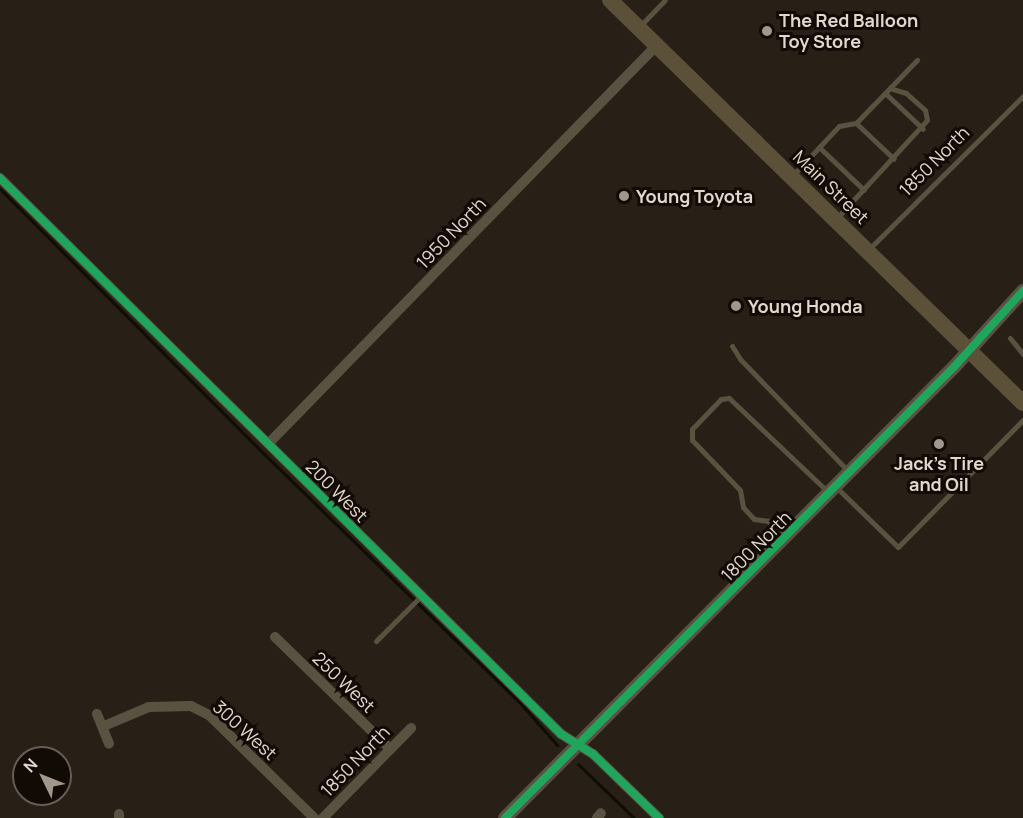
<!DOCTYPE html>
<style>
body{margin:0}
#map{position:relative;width:1023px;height:818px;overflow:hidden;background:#281f16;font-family:Manrope,sans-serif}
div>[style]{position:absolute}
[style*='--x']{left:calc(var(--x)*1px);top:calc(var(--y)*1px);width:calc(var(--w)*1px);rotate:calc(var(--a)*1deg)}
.stream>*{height:3px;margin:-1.5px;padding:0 1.5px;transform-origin:1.5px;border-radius:1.5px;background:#0f0e02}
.service>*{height:5px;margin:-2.5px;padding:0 2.5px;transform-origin:2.5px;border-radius:2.5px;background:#5a5240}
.minor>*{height:10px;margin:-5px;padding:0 5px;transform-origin:5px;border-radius:5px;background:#5a5240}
.tertiary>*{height:14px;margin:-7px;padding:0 7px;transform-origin:7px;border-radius:7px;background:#5a5240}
.primary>*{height:16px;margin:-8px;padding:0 8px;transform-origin:8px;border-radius:8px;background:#5b5038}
.cycleway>*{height:8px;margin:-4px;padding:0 4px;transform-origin:4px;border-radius:4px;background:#20a55d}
.dots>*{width:16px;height:16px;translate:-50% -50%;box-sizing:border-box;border:3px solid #120a05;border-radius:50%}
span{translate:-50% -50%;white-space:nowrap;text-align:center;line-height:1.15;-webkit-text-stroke:6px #120a05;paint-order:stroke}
.poi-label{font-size:18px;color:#e2d7cc;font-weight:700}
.left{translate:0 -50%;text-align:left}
.street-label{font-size:18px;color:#e2d7cc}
.north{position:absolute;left:12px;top:746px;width:60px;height:60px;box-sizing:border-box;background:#120a05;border:2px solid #655c55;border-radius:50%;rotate:313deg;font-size:16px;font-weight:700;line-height:24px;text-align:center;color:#e2d7cc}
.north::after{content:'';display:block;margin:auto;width:21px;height:27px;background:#a1978c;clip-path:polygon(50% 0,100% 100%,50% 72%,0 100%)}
</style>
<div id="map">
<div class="stream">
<i style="--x:0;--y:189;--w:373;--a:45.1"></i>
<i style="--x:263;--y:453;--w:360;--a:44.2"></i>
<i style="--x:521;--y:704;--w:55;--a:48.7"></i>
<i style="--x:578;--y:764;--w:78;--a:44"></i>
</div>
<div class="service">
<i style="--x:639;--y:27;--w:37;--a:-46"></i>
<i style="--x:885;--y:93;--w:52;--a:43.5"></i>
<i style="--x:856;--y:123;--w:52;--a:43.5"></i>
<i style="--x:819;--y:147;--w:62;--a:43.7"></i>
<i style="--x:793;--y:175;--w:67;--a:-46.8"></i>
<i style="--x:839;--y:126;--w:17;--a:-10"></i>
<i style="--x:856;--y:123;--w:88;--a:-45.9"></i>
<i style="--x:836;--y:219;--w:134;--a:-47.4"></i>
<i style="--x:927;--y:120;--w:10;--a:-101"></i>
<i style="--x:925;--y:110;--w:25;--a:-138"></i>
<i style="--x:906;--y:93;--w:17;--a:-163"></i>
<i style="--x:869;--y:249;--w:217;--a:-44.8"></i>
<i style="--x:1010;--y:338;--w:21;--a:51"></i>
<i style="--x:732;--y:346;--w:15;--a:58"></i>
<i style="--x:740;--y:359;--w:157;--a:46"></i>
<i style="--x:836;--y:487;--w:86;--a:44.1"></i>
<i style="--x:898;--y:547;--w:178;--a:-45.5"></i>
<i style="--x:784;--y:537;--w:23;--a:-135"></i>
<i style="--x:768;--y:521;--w:14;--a:-172"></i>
<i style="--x:754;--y:519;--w:16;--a:-133"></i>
<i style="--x:743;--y:507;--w:17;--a:-100"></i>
<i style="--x:740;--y:490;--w:69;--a:-133.8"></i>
<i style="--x:692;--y:440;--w:11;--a:-90"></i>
<i style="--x:692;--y:429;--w:42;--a:-46"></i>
<i style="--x:721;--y:399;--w:8;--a:-7"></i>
<i style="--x:729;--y:398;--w:137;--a:43.5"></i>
<i style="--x:376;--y:641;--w:64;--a:-45"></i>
</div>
<div class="minor">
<i style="--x:0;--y:178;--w:790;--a:44.74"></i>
<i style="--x:561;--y:734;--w:38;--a:32"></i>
<i style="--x:593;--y:754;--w:92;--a:44.1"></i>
<i style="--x:269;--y:443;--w:554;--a:-45.73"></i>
<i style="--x:275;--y:637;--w:161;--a:44.2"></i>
<i style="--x:97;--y:714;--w:32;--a:68"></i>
<i style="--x:104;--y:726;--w:49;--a:-22.9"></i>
<i style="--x:149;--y:707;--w:42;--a:-1.4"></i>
<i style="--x:191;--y:706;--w:20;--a:27"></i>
<i style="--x:209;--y:715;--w:147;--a:44.4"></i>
<i style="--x:119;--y:814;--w:4;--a:90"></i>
<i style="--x:323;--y:818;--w:126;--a:-45.6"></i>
<i style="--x:597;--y:818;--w:6;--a:-51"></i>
</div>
<div class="tertiary">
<i style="--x:505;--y:818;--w:636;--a:-45.13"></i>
<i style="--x:954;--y:367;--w:103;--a:-47.8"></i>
</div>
<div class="primary">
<i style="--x:610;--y:0;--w:577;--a:44.3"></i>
</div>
<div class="cycleway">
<i style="--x:0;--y:178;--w:790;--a:44.74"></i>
<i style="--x:561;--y:734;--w:38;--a:32"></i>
<i style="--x:593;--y:754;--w:92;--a:44.1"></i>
<i style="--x:505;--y:818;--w:636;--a:-45.13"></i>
<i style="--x:954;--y:367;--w:103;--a:-47.8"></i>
</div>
<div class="dots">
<i style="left:767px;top:31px;background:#a1978c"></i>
<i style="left:624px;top:196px;background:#a1978c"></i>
<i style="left:736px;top:306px;background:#a1978c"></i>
<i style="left:939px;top:444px;background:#a1978c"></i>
</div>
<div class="poi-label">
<span class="left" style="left:779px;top:31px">The Red Balloon<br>Toy Store</span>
<span class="left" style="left:636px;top:196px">Young Toyota</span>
<span class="left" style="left:748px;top:306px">Young Honda</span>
<span style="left:939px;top:474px">Jack's Tire<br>and Oil</span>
</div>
<div class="street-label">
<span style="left:934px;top:161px;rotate:-45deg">1850 North</span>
<span style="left:831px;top:187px;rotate:44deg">Main Street</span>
<span style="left:451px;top:233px;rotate:-46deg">1950 North</span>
<span style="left:337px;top:491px;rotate:45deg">200 West</span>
<span style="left:756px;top:546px;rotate:-45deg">1800 North</span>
<span style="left:344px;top:682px;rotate:44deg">250 West</span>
<span style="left:245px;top:730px;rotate:42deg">300 West</span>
<span style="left:355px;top:761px;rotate:-46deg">1850 North</span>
</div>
<div class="north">N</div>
</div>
